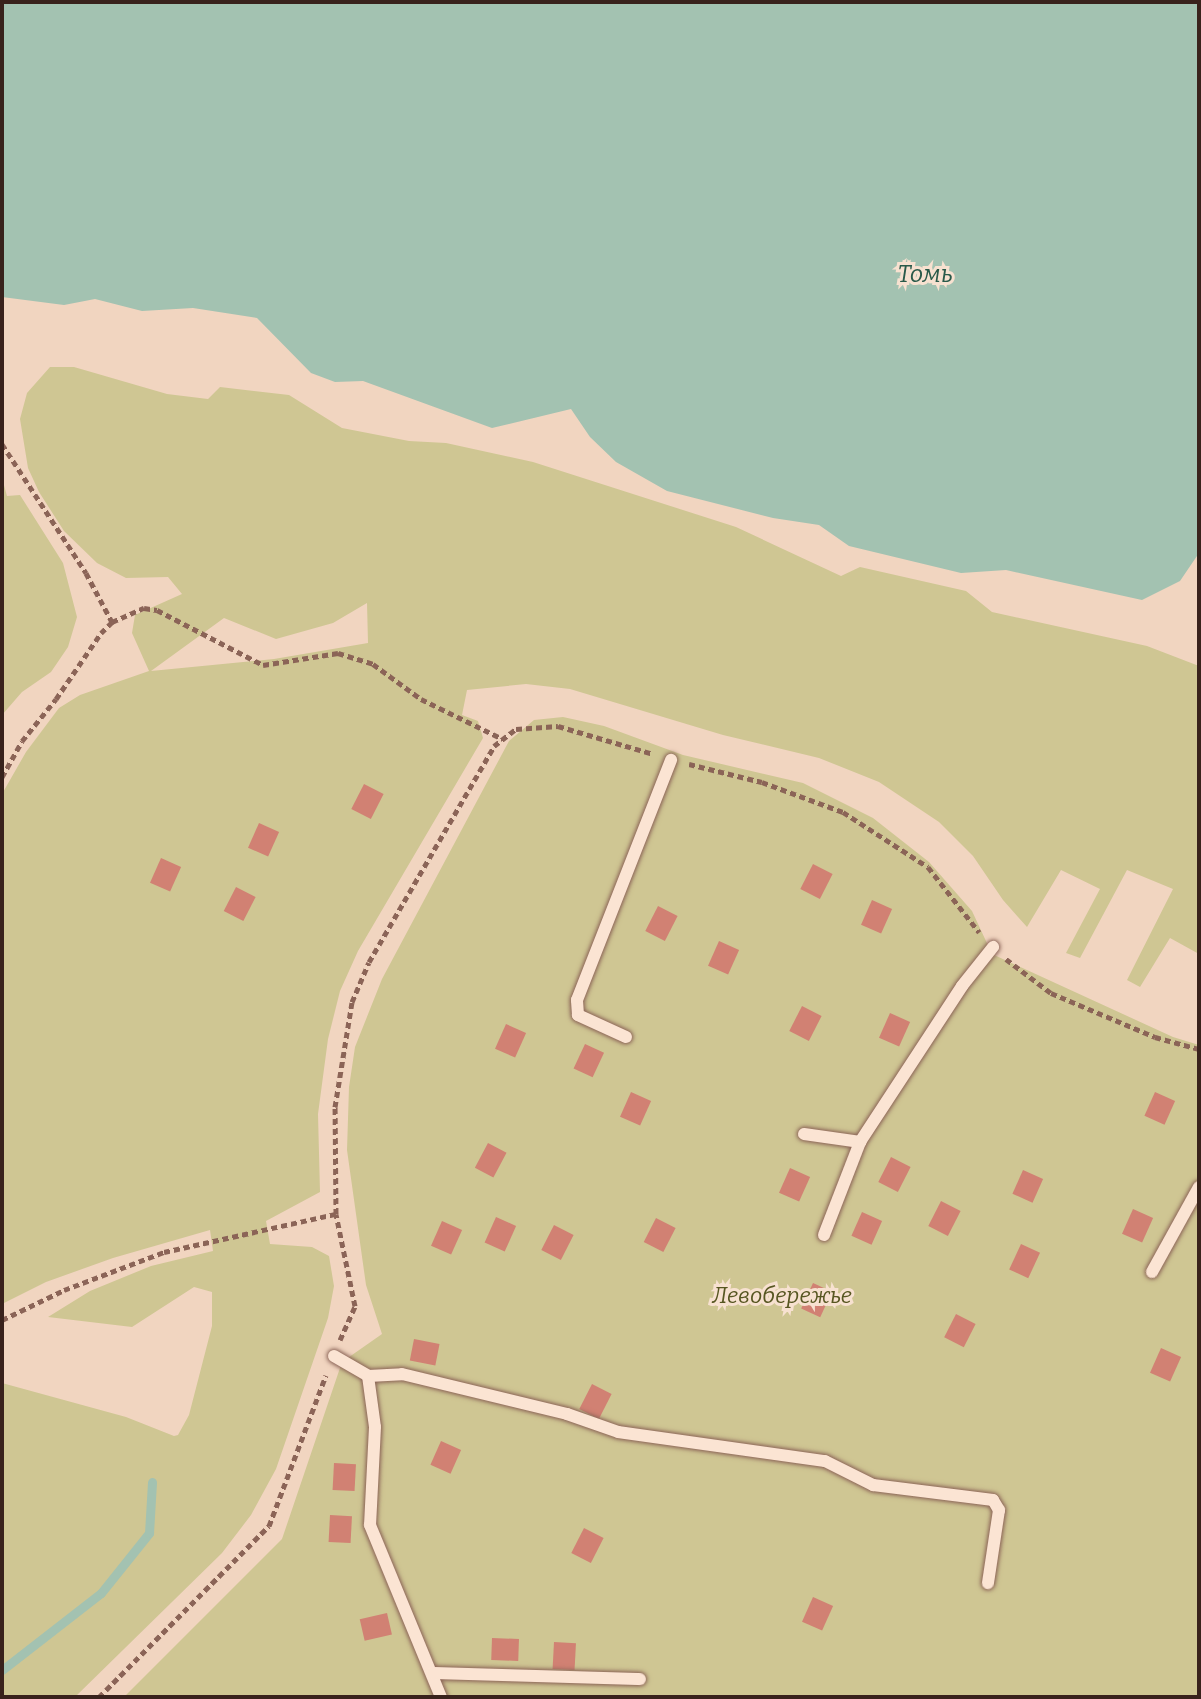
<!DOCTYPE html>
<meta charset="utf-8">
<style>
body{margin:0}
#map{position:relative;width:1201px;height:1699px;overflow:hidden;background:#f1d5c0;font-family:Bitter,serif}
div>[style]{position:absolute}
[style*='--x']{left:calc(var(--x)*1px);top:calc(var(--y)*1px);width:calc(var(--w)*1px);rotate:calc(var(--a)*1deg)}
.green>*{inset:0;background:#cfc693}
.water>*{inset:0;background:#a3c2b1}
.stream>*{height:9px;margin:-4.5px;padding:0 4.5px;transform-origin:4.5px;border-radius:4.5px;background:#a3c2b1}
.building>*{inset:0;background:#d18173;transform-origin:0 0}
.path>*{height:5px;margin-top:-2.5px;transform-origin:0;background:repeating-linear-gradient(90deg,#8b6457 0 6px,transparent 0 10px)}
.roads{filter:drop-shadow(0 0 2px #8b6457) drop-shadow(0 0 2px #8b6457)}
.lane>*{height:12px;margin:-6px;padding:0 6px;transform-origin:6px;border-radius:6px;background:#fbe4d3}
span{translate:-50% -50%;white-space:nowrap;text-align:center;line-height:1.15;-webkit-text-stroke:6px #f7e1d0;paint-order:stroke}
.park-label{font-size:22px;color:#575621;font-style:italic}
.water-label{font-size:24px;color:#2a5a4a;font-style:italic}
.frame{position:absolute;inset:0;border:4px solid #39221c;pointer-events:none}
</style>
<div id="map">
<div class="green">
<i style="clip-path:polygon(evenodd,50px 367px,74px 367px,167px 394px,208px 399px,220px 387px,289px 395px,342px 428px,409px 441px,446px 443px,533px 462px,736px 527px,841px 576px,860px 567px,966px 591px,992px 612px,1147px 646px,1199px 666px,1199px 954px,1170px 938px,1140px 987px,1127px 980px,1173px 889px,1127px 870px,1080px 958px,1066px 953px,1100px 889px,1061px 870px,1027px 927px,1003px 900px,973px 856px,939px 822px,879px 782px,819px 758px,723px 735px,570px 689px,526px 684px,467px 690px,462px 715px,478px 721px,483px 738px,358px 951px,340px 991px,328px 1039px,318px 1114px,320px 1192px,266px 1221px,270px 1244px,312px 1247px,329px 1256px,334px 1286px,328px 1318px,276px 1469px,251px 1515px,222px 1553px,75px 1697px,2px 1697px,2px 1383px,126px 1417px,174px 1436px,178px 1435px,189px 1415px,212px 1326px,212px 1292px,194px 1287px,132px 1327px,48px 1317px,90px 1291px,151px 1266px,213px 1251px,210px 1230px,113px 1258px,46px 1282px,2px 1304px,2px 794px,26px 752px,59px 708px,80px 695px,149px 671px,132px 633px,135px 615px,182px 594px,168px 577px,126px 578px,97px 563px,64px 531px,39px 492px,28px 468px,20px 419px,27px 393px,50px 367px,367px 603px,368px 643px,274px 659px,151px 671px,224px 618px,276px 639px,333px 623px,367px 603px)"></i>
<i style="clip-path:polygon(2px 478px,7px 496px,20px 495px,63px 563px,77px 617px,68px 647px,51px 672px,22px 692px,2px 715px)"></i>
<i style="clip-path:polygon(563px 717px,604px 726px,683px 755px,803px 783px,873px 818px,929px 862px,972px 911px,992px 954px,1173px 1037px,1199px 1045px,1199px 1697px,124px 1697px,282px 1539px,342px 1362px,382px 1334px,366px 1285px,347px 1150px,349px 1087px,355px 1047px,382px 979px,509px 741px,534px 720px)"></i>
</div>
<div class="water">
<i style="clip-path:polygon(2px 2px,1199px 2px,1199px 553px,1180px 581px,1142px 600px,1006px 570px,961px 573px,849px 546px,819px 525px,773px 518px,667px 491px,616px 462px,590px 437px,571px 409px,492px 428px,363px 381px,335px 382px,311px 373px,257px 318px,193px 308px,142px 311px,95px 299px,64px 305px,2px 297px)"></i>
</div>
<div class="stream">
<i style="--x:2;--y:1670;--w:125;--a:-37.9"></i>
<i style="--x:101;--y:1593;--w:77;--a:-51.3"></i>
<i style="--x:149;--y:1533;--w:51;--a:-86.6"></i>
</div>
<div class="building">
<i style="left:364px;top:784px;width:22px;height:28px;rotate:27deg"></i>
<i style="left:259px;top:823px;width:22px;height:27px;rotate:24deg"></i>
<i style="left:161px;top:858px;width:22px;height:27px;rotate:24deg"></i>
<i style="left:813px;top:864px;width:22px;height:28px;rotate:27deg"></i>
<i style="left:236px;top:887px;width:22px;height:27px;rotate:27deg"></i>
<i style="left:872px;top:900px;width:22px;height:27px;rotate:24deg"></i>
<i style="left:658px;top:906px;width:22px;height:28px;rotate:27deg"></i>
<i style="left:719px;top:941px;width:22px;height:27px;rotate:24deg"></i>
<i style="left:802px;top:1006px;width:22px;height:28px;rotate:27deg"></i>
<i style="left:890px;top:1013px;width:22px;height:27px;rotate:24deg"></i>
<i style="left:506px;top:1024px;width:22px;height:27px;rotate:24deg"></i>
<i style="left:585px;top:1044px;width:21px;height:27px;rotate:25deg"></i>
<i style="left:631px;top:1092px;width:22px;height:27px;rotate:24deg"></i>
<i style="left:1155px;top:1092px;width:22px;height:26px;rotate:24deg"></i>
<i style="left:488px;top:1143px;width:21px;height:28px;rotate:28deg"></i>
<i style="left:891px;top:1157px;width:22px;height:28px;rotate:27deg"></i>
<i style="left:790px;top:1168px;width:22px;height:27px;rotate:24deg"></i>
<i style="left:1023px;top:1170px;width:22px;height:26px;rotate:24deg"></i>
<i style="left:941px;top:1201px;width:22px;height:28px;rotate:27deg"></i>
<i style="left:1133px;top:1209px;width:22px;height:27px;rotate:24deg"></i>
<i style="left:862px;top:1212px;width:22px;height:26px;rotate:24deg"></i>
<i style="left:496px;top:1217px;width:22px;height:28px;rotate:24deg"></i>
<i style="left:656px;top:1218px;width:22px;height:27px;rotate:27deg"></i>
<i style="left:442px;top:1221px;width:22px;height:27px;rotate:24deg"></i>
<i style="left:554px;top:1225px;width:22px;height:28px;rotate:27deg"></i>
<i style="left:1021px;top:1244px;width:21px;height:28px;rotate:25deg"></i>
<i style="left:813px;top:1283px;width:21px;height:28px;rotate:25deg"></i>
<i style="left:956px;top:1314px;width:22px;height:26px;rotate:27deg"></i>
<i style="left:414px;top:1339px;width:26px;height:22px;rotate:11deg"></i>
<i style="left:1161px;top:1348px;width:22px;height:27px;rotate:24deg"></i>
<i style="left:592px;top:1384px;width:22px;height:28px;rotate:27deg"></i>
<i style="left:441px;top:1441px;width:22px;height:26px;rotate:24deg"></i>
<i style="left:334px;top:1463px;width:22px;height:27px;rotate:3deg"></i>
<i style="left:330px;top:1515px;width:22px;height:27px;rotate:3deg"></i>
<i style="left:584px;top:1528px;width:22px;height:28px;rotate:27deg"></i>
<i style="left:813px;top:1597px;width:22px;height:27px;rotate:24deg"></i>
<i style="left:387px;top:1613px;width:22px;height:28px;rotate:77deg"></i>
<i style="left:492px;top:1638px;width:27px;height:22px;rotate:2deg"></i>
<i style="left:554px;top:1642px;width:22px;height:27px;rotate:3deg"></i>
</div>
<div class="path">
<i style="--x:2;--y:444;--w:154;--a:56.9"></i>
<i style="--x:86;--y:573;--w:55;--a:62"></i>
<i style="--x:689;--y:764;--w:75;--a:13.9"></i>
<i style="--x:762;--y:782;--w:86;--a:20.3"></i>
<i style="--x:843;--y:812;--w:101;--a:32.9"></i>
<i style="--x:928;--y:867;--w:83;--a:51.9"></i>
<i style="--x:2;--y:777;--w:41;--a:-60.9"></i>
<i style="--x:22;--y:741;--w:54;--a:-51"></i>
<i style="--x:56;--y:699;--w:80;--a:-55.7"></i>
<i style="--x:101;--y:633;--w:16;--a:-45"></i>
<i style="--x:112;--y:622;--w:35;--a:-24"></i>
<i style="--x:144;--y:608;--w:13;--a:9"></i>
<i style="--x:157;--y:610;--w:119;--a:27.4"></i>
<i style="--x:263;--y:665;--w:76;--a:-9.1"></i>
<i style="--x:338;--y:653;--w:37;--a:17"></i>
<i style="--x:373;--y:664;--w:59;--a:36.1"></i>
<i style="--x:421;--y:699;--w:91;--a:26"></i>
<i style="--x:1006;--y:959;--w:56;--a:37.1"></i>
<i style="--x:1051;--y:993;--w:113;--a:22.9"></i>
<i style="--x:1155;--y:1037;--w:46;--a:15.3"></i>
<i style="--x:2;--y:1320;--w:69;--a:-25.8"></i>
<i style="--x:64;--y:1290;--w:107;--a:-20.8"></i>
<i style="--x:164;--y:1252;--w:176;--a:-12.5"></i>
<i style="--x:340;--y:1340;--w:37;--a:-66"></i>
<i style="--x:355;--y:1306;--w:94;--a:-101.7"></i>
<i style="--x:336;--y:1214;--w:107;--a:-90.5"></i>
<i style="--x:335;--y:1107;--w:106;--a:-80.8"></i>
<i style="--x:352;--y:1002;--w:43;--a:-67"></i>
<i style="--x:369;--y:962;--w:250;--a:-59.9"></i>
<i style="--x:494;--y:746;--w:28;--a:-38"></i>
<i style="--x:516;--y:729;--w:42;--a:-4.1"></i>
<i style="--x:558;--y:726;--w:99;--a:16.4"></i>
<i style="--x:99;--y:1697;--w:241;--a:-45.2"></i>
<i style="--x:269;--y:1526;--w:161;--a:-69.3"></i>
</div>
<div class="roads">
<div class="lane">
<i style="--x:626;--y:1037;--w:53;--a:-155.4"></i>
<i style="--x:578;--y:1015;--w:15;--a:-94"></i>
<i style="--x:577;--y:1000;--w:258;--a:-68.6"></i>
<i style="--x:804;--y:1134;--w:57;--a:8.1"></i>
<i style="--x:824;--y:1235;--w:100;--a:-68.8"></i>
<i style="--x:860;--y:1142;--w:186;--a:-56.8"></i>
<i style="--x:962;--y:986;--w:50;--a:-51.5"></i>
<i style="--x:1152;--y:1272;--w:97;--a:-61.1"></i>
<i style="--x:334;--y:1356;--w:39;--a:30"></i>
<i style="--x:368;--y:1376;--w:51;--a:82.2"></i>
<i style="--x:375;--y:1427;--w:98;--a:92.9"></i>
<i style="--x:370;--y:1525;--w:186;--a:67.6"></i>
<i style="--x:368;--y:1376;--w:34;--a:-3"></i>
<i style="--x:402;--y:1374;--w:170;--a:13.6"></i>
<i style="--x:567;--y:1414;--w:54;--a:19.4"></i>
<i style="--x:618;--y:1432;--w:209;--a:8"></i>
<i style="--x:825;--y:1461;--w:54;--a:26.6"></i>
<i style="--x:873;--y:1485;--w:121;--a:7.1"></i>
<i style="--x:993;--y:1500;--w:12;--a:59"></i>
<i style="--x:999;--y:1510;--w:74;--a:98.6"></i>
<i style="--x:432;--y:1673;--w:208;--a:1.7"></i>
</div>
</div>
<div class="park-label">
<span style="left:782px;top:1296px">Левобережье</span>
</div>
<div class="water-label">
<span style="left:925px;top:275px">Томь</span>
</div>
<div class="frame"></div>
</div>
